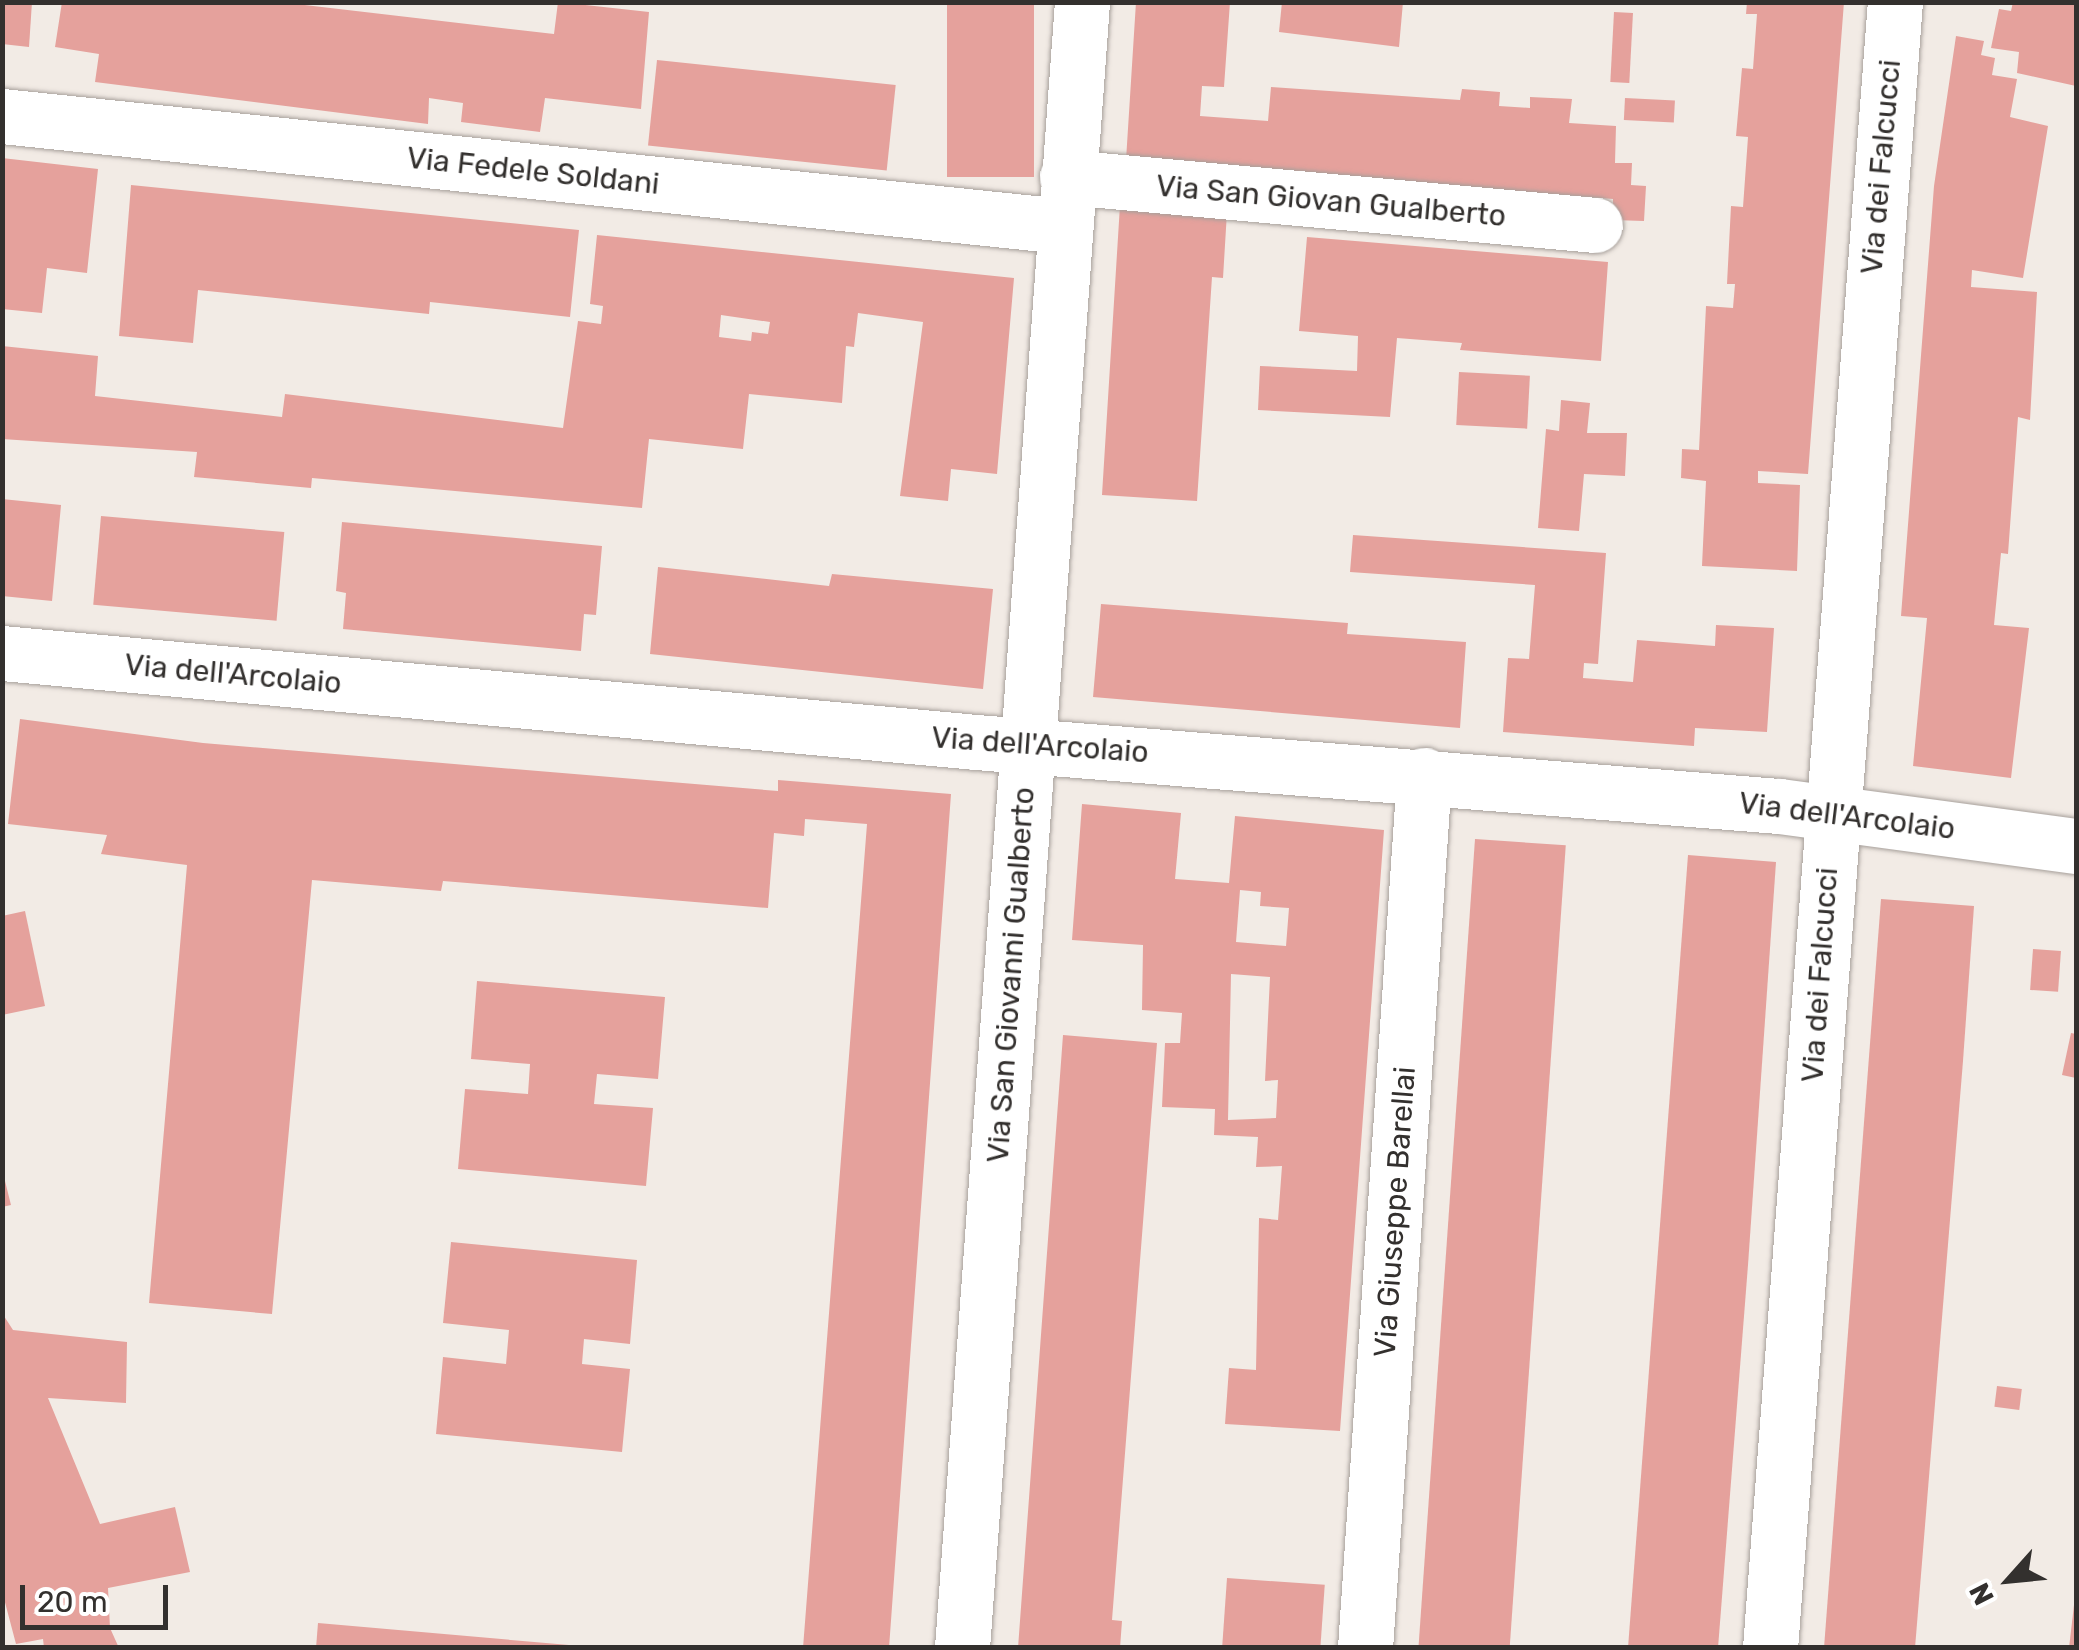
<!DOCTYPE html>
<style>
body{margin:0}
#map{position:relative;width:2079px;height:1650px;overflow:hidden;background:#f2ebe5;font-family:Rubik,sans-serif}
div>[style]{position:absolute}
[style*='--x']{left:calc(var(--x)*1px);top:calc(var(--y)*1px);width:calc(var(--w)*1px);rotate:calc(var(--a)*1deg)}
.building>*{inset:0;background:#e5a19c;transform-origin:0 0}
.roads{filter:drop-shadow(0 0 2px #a7a09b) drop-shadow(0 0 2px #a7a09b)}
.minor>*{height:55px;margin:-27.5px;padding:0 27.5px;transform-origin:27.5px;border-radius:27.5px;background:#fff}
span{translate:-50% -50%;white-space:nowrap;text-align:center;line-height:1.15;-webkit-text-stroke:9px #fff;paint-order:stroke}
.street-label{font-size:30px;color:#33302e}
.frame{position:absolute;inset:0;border:5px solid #33302e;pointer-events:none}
.north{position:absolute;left:1959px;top:1530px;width:100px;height:100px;-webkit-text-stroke:8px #fff;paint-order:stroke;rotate:243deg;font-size:28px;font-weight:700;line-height:40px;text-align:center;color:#33302e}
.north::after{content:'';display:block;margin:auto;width:35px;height:45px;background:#33302e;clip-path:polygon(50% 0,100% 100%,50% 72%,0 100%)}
.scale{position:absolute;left:20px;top:1585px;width:148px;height:45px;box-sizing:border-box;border:5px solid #33302e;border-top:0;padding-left:12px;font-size:30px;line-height:35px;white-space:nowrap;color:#33302e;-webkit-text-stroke:8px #fff;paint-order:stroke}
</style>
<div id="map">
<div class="building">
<i style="clip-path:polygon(2px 2px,32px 2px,29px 47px,2px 44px)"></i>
<i style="clip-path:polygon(62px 2px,279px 2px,554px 34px,558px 2px,649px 12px,641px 109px,545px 98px,540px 132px,461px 122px,463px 103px,429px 98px,428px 124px,95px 82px,99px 54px,55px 47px)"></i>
<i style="left:947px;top:2px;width:87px;height:175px"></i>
<i style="clip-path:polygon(1136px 2px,1230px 2px,1224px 87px,1202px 86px,1200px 116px,1268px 121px,1271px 87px,1460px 100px,1462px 89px,1500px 92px,1499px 106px,1530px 108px,1530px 97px,1572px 99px,1569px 123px,1616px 126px,1615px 163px,1632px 163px,1631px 185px,1646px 186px,1644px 221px,1613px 220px,1613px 199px,1126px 160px)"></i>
<i style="clip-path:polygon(1282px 2px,1403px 2px,1399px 47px,1279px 32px)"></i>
<i style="clip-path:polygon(1747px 2px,1844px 2px,1808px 474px,1758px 471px,1758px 483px,1800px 485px,1797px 571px,1702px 566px,1706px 481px,1681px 478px,1682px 449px,1699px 450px,1706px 306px,1733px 308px,1735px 284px,1727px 284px,1731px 206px,1743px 207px,1748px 137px,1736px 136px,1742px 68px,1753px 69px,1757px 14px,1746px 14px)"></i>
<i style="clip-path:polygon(2013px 2px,2076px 2px,2076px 86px,2017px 73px,2019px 52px,1991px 48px,1999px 9px,2011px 11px)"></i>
<i style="left:1614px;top:12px;width:19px;height:70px;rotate:3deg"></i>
<i style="clip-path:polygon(1956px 36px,1984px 41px,1981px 55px,1995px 58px,1992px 75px,2017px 79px,2010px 117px,2048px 126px,2023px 278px,1972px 270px,1971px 287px,2037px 292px,2030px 420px,2018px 417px,2008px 554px,2001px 553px,1994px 625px,2029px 628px,2011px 778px,1913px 766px,1927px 618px,1901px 616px,1934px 186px)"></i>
<i style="left:657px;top:60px;width:240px;height:86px;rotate:6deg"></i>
<i style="left:1625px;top:98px;width:50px;height:22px;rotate:3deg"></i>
<i style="clip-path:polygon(2px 158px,98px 169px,87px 273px,47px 268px,42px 313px,2px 309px)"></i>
<i style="clip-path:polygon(131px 185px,579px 230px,570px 317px,430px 302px,429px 314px,198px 290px,193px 343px,119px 336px)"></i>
<i style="clip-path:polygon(1120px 205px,1227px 212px,1223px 278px,1212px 277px,1197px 501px,1102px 495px)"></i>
<i style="clip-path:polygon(evenodd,597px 235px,1014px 278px,997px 474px,951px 469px,948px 501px,900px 496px,923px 322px,858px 313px,854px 347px,846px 346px,842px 403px,749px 394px,743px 449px,649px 439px,642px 508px,312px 478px,311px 488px,194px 477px,197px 452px,2px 439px,2px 346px,98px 356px,95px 396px,282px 417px,285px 394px,563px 428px,578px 321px,601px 324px,603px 306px,590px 304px,597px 235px,721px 315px,770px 322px,768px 334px,752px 332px,751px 341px,719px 337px,721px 315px)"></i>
<i style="clip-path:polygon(1307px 237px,1608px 262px,1601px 361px,1460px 350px,1462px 343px,1397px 338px,1390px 417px,1258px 410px,1260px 366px,1357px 371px,1358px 336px,1299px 331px)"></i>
<i style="left:1459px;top:372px;width:71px;height:53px;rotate:3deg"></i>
<i style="clip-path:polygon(1561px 400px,1590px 403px,1587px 433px,1627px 433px,1625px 476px,1584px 474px,1579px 531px,1538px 528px,1546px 429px,1559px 431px)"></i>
<i style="clip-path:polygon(2px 499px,61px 505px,52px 601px,2px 596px)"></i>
<i style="left:101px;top:516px;width:184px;height:89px;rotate:5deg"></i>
<i style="clip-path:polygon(342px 522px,602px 546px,596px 615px,584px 614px,581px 651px,343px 629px,346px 593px,336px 591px)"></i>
<i style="clip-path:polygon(1353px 535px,1606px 553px,1598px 664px,1584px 663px,1583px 678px,1633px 682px,1637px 640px,1715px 646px,1716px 625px,1774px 628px,1767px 732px,1695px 728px,1694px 746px,1503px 732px,1508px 658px,1529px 659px,1535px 585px,1350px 572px)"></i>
<i style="clip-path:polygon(658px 567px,829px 586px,832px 574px,993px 589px,983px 689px,650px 654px)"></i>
<i style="clip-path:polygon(1101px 604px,1348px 623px,1347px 634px,1466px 642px,1460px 728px,1093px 697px)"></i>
<i style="clip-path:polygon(20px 719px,203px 743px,778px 791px,778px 780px,951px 794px,889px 1648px,803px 1648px,867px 824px,805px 819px,804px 836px,774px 833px,768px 908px,443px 881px,441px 891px,312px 880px,272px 1314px,149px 1303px,187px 865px,101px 854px,107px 835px,8px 824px)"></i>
<i style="clip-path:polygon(evenodd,1082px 804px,1181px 813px,1175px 879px,1229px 883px,1235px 816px,1384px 830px,1340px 1431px,1225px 1424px,1229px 1368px,1256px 1370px,1259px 1218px,1278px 1220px,1282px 1166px,1256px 1167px,1258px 1137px,1214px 1135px,1215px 1109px,1162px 1107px,1165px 1043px,1180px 1043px,1182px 1013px,1142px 1010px,1143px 945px,1072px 940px,1082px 804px,1240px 890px,1261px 892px,1260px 906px,1289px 908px,1286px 946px,1236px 942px,1240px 890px,1082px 804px,1231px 974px,1270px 977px,1265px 1081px,1278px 1080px,1276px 1118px,1228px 1120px,1231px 974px)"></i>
<i style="left:1475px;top:839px;width:91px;height:811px;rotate:4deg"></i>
<i style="clip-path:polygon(1688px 855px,1776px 862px,1748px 1265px,1718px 1648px,1628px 1648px)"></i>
<i style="clip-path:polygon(1881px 899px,1974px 906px,1963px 1061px,1915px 1648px,1824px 1648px)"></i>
<i style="clip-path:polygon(25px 911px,45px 1006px,2px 1015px,2px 916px)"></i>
<i style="left:2033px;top:949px;width:28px;height:41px;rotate:4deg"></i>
<i style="clip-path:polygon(477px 981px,665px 997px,658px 1079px,597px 1074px,594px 1104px,653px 1108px,646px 1186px,458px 1169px,465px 1089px,528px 1094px,530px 1064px,471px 1059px)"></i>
<i style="clip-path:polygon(2071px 1033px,2076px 1034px,2076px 1078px,2062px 1075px)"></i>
<i style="clip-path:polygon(1063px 1035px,1157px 1043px,1112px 1620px,1122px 1621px,1120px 1648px,1018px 1648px)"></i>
<i style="clip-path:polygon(2px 1169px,11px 1205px,2px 1207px)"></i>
<i style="clip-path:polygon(451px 1242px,637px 1260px,630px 1344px,584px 1339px,582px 1364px,630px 1369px,622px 1452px,436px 1434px,443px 1357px,506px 1364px,509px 1330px,443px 1323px)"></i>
<i style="clip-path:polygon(2px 1313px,13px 1330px,127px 1342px,126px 1403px,48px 1398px,100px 1524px,175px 1507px,190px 1572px,108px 1588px,110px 1628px,119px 1648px,44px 1648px,43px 1639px,16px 1644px,2px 1591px)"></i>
<i style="left:1997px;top:1386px;width:25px;height:21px;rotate:7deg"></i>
<i style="left:1227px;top:1578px;width:98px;height:70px;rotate:4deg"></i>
<i style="clip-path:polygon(2074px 1605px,2076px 1648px,2069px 1648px)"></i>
<i style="clip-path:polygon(318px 1623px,569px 1645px,569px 1648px,316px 1648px)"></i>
</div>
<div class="roads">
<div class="minor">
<i style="--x:2;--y:116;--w:1067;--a:5.92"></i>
<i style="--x:1067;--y:177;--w:530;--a:5.19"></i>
<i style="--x:2;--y:653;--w:978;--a:5.22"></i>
<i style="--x:976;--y:742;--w:806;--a:4.56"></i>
<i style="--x:1779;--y:806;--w:300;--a:7.7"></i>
<i style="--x:962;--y:1648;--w:1650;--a:-85.83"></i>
<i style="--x:1365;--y:1648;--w:875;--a:-86.13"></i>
<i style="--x:1770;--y:1648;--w:1651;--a:-85.66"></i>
</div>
</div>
<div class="street-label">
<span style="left:1881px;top:167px;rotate:-85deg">Via dei Falcucci</span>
<span style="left:533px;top:171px;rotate:6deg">Via Fedele Soldani</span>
<span style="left:1331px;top:201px;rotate:5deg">Via San Giovan Gualberto</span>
<span style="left:233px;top:674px;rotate:5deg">Via dell'Arcolaio</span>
<span style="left:1040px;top:745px;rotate:4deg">Via dell'Arcolaio</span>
<span style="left:1847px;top:816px;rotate:7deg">Via dell'Arcolaio</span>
<span style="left:1011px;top:975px;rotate:-86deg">Via San Giovanni Gualberto</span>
<span style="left:1820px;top:975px;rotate:-86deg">Via dei Falcucci</span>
<span style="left:1395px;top:1212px;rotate:-86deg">Via Giuseppe Barellai</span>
</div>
<div class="frame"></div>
<div class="north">N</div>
<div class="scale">20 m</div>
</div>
